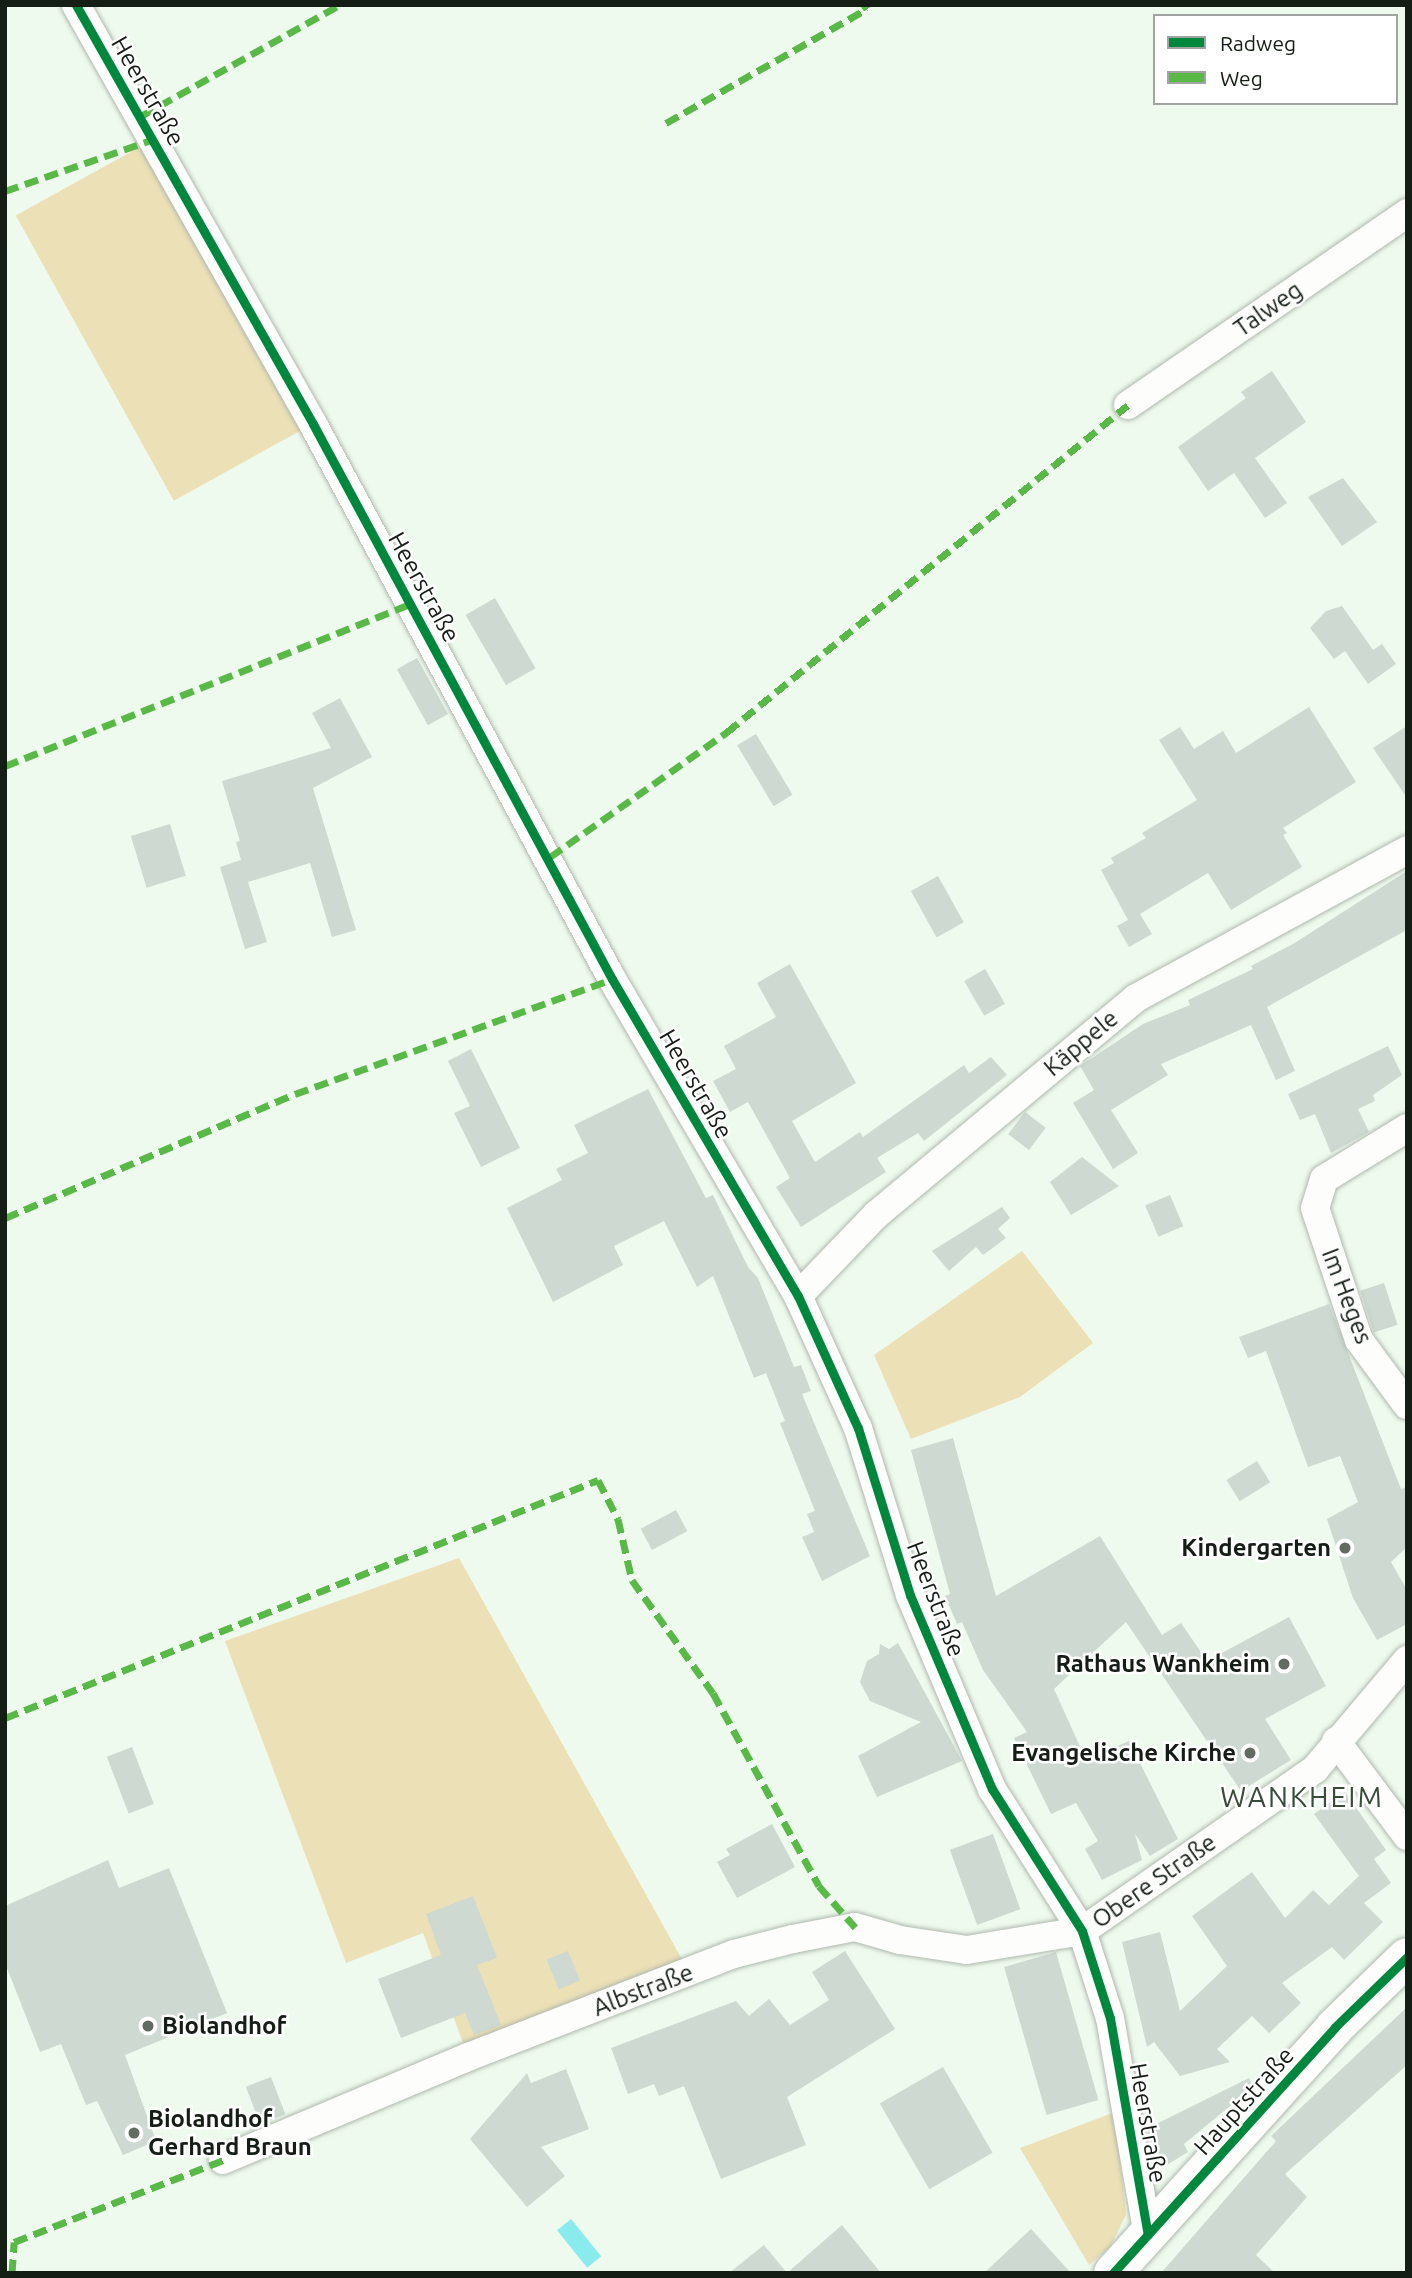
<!DOCTYPE html>
<meta charset="utf-8">
<style>
body{margin:0}
#map{position:relative;width:1412px;height:2278px;overflow:hidden;background:#effaee;font-family:Ubuntu,sans-serif}
div>[style]{position:absolute}
[style*='--x']{left:calc(var(--x)*1px);top:calc(var(--y)*1px);width:calc(var(--w)*1px);rotate:calc(var(--a)*1deg)}
.green>*{inset:0;background:#ece0b6;transform-origin:0 0}
.water>*{inset:0;background:#8aebed;transform-origin:0 0}
.building>*{inset:0;background:#cdd9d1;transform-origin:0 0}
.roads{filter:drop-shadow(0 0 2px #afb8ae) drop-shadow(0 0 2px #afb8ae)}
.street>*{height:28px;margin:-14px;padding:0 14px;transform-origin:14px;border-radius:14px;background:#fdfefc}
.secondary>*{height:38px;margin:-19px;padding:0 19px;transform-origin:19px;border-radius:19px;background:#fdfefc}
.quiet>*{height:7px;margin-top:-3.5px;transform-origin:0;background:repeating-linear-gradient(90deg,#58b947 0 14px,transparent 0 21px)}
.cycleway>*{height:9px;margin:-4.5px;padding:0 4.5px;transform-origin:4.5px;border-radius:4.5px;background:#00873e}
.dots>*{width:19px;height:19px;translate:-50% -50%;box-sizing:border-box;border:4px solid #fff;border-radius:50%}
span{translate:-50% -50%;white-space:nowrap;text-align:center;line-height:1.15;-webkit-text-stroke:5px #fff;paint-order:stroke}
.street-label{font-size:24px;color:#151e15}
.poi-label{font-size:24px;color:#151e15;font-weight:700}
.right{translate:-100% -50%;text-align:right}
.left{translate:0 -50%;text-align:left}
.quarter-label{font-size:28px;color:#394c38;letter-spacing:2px}
.frame{position:absolute;inset:0;border:7px solid #151e15;pointer-events:none}
.legend{position:absolute;left:1153px;top:14px;width:245px;height:91px;box-sizing:border-box;background:#fff;border:2px solid #a1a5a1;margin:0;padding:9px 12px;list-style:none;font-size:21px;color:#151e15}
.legend li{display:flex;align-items:center;gap:14px;height:35px}
.legend b{width:35px;border:2px solid #a1a5a1}
</style>
<div id="map">
<div class="green">
<i style="left:154px;top:139px;width:326px;height:158px;rotate:61deg"></i>
<i style="clip-path:polygon(1022px 1251px,1093px 1343px,1020px 1397px,911px 1439px,874px 1355px)"></i>
<i style="clip-path:polygon(459px 1558px,689px 1972px,468px 2057px,423px 1933px,346px 1963px,225px 1641px)"></i>
<i style="clip-path:polygon(1115px 2112px,1126px 2215px,1110px 2247px,1089px 2265px,1020px 2148px)"></i>
</div>
<div class="water">
<i style="left:571px;top:2219px;width:48px;height:18px;rotate:51deg"></i>
</div>
<div class="building">
<i style="clip-path:polygon(1272px 371px,1306px 422px,1255px 458px,1287px 503px,1265px 518px,1234px 473px,1208px 491px,1178px 447px,1246px 398px,1241px 392px)"></i>
<i style="clip-path:polygon(1343px 478px,1377px 522px,1342px 546px,1308px 497px)"></i>
<i style="left:495px;top:598px;width:81px;height:34px;rotate:60deg"></i>
<i style="clip-path:polygon(1342px 606px,1373px 650px,1382px 644px,1396px 664px,1368px 684px,1345px 651px,1334px 659px,1310px 628px,1326px 611px)"></i>
<i style="left:417px;top:658px;width:64px;height:23px;rotate:61deg"></i>
<i style="clip-path:polygon(340px 698px,372px 757px,313px 788px,356px 930px,332px 937px,310px 863px,248px 882px,267px 942px,245px 949px,220px 867px,241px 860px,236px 842px,240px 841px,222px 781px,331px 748px,312px 713px)"></i>
<i style="clip-path:polygon(1309px 707px,1356px 782px,1283px 828px,1287px 833px,1283px 835px,1302px 867px,1231px 910px,1208px 873px,1140px 914px,1152px 934px,1129px 947px,1117px 926px,1128px 920px,1101px 870px,1114px 863px,1111px 858px,1146px 838px,1142px 833px,1197px 800px,1159px 740px,1180px 727px,1194px 749px,1223px 731px,1236px 753px)"></i>
<i style="clip-path:polygon(1407px 726px,1407px 798px,1373px 748px)"></i>
<i style="left:756px;top:734px;width:71px;height:22px;rotate:59deg"></i>
<i style="left:170px;top:824px;width:54px;height:41px;rotate:73deg"></i>
<i style="clip-path:polygon(1407px 871px,1407px 930px,1267px 1007px,1295px 1071px,1276px 1080px,1251px 1025px,1161px 1064px,1168px 1075px,1111px 1110px,1138px 1153px,1113px 1169px,1073px 1103px,1094px 1090px,1080px 1066px,1143px 1024px,1190px 1005px,1188px 1000px,1253px 969px,1251px 966px,1293px 944px)"></i>
<i style="left:938px;top:876px;width:53px;height:31px;rotate:61deg"></i>
<i style="clip-path:polygon(790px 964px,856px 1083px,792px 1121px,815px 1162px,860px 1132px,863px 1137px,964px 1065px,969px 1073px,991px 1057px,1007px 1075px,924px 1141px,918px 1133px,877px 1158px,886px 1172px,801px 1227px,776px 1187px,790px 1178px,748px 1102px,730px 1112px,713px 1081px,736px 1069px,724px 1046px,776px 1017px,757px 983px)"></i>
<i style="left:985px;top:969px;width:40px;height:24px;rotate:60deg"></i>
<i style="clip-path:polygon(1388px 1046px,1402px 1075px,1373px 1095px,1375px 1101px,1358px 1109px,1369px 1132px,1331px 1153px,1315px 1114px,1300px 1120px,1288px 1094px)"></i>
<i style="clip-path:polygon(471px 1049px,520px 1148px,481px 1167px,454px 1113px,470px 1106px,448px 1061px)"></i>
<i style="clip-path:polygon(648px 1089px,706px 1198px,713px 1195px,748px 1267px,758px 1278px,794px 1367px,801px 1365px,811px 1391px,802px 1394px,870px 1556px,822px 1581px,802px 1537px,814px 1532px,807px 1514px,815px 1511px,780px 1423px,785px 1421px,766px 1373px,754px 1378px,713px 1276px,697px 1287px,664px 1221px,614px 1246px,623px 1265px,553px 1302px,507px 1208px,562px 1180px,556px 1169px,588px 1153px,574px 1125px)"></i>
<i style="left:1025px;top:1112px;width:26px;height:28px;rotate:37deg"></i>
<i style="clip-path:polygon(1082px 1157px,1119px 1186px,1071px 1215px,1050px 1182px)"></i>
<i style="left:1170px;top:1195px;width:34px;height:27px;rotate:67deg"></i>
<i style="clip-path:polygon(1002px 1207px,1010px 1218px,998px 1229px,1006px 1238px,983px 1255px,976px 1247px,949px 1271px,932px 1251px)"></i>
<i style="left:1384px;top:1283px;width:44px;height:25px;rotate:72deg"></i>
<i style="clip-path:polygon(1329px 1304px,1401px 1489px,1407px 1487px,1407px 1547px,1391px 1562px,1407px 1590px,1407px 1624px,1377px 1640px,1353px 1598px,1327px 1519px,1358px 1502px,1340px 1456px,1308px 1467px,1266px 1351px,1248px 1358px,1239px 1337px)"></i>
<i style="clip-path:polygon(953px 1438px,996px 1596px,1100px 1536px,1162px 1635px,1181px 1623px,1207px 1661px,1289px 1617px,1326px 1686px,1265px 1719px,1291px 1760px,1241px 1791px,1126px 1622px,1054px 1689px,1086px 1760px,1129px 1741px,1178px 1839px,1150px 1856px,1135px 1834px,1142px 1860px,1102px 1880px,1085px 1849px,1098px 1841px,1076px 1803px,1051px 1814px,1014px 1738px,1027px 1732px,983px 1670px,962px 1622px,957px 1624px,945px 1596px,950px 1594px,911px 1450px)"></i>
<i style="left:1257px;top:1461px;width:25px;height:36px;rotate:58deg"></i>
<i style="left:676px;top:1510px;width:24px;height:40px;rotate:62deg"></i>
<i style="clip-path:polygon(898px 1643px,962px 1761px,877px 1797px,858px 1756px,921px 1722px,870px 1701px,860px 1682px,867px 1661px,879px 1654px,880px 1644px,889px 1649px)"></i>
<i style="left:132px;top:1747px;width:61px;height:27px;rotate:69deg"></i>
<i style="clip-path:polygon(1345px 1792px,1386px 1850px,1374px 1859px,1391px 1883px,1364px 1903px,1383px 1922px,1344px 1960px,1332px 1947px,1282px 1983px,1301px 2003px,1269px 2033px,1252px 2016px,1217px 2049px,1230px 2062px,1180px 2076px,1154px 2042px,1147px 2047px,1122px 1942px,1160px 1932px,1180px 2011px,1227px 1966px,1192px 1916px,1252px 1872px,1285px 1918px,1313px 1890px,1329px 1905px,1359px 1876px,1314px 1814px)"></i>
<i style="clip-path:polygon(772px 1824px,795px 1867px,737px 1898px,717px 1862px,730px 1855px,726px 1849px)"></i>
<i style="left:993px;top:1834px;width:80px;height:46px;rotate:70deg"></i>
<i style="clip-path:polygon(108px 1860px,119px 1888px,169px 1868px,227px 2013px,125px 2055px,156px 2141px,123px 2155px,97px 2101px,86px 2105px,61px 2044px,40px 2052px,5px 1963px,5px 1906px)"></i>
<i style="clip-path:polygon(473px 1896px,497px 1958px,477px 1965px,501px 2025px,474px 2035px,465px 2013px,401px 2038px,378px 1979px,441px 1955px,426px 1914px)"></i>
<i style="left:568px;top:1951px;width:32px;height:23px;rotate:68deg"></i>
<i style="clip-path:polygon(845px 1951px,895px 2029px,787px 2097px,806px 2145px,721px 2179px,684px 2086px,659px 2096px,654px 2084px,628px 2094px,611px 2048px,736px 2001px,749px 2016px,769px 1999px,790px 2025px,829px 2000px,812px 1972px)"></i>
<i style="left:1056px;top:1952px;width:154px;height:54px;rotate:74deg"></i>
<i style="clip-path:polygon(1407px 2007px,1407px 2065px,1285px 2174px,1307px 2197px,1256px 2255px,1275px 2273px,1161px 2273px,1276px 2141px,1271px 2136px)"></i>
<i style="left:943px;top:2067px;width:99px;height:73px;rotate:60deg"></i>
<i style="clip-path:polygon(566px 2069px,589px 2129px,541px 2147px,565px 2176px,527px 2207px,470px 2139px,527px 2073px,531px 2083px)"></i>
<i style="left:271px;top:2077px;width:40px;height:27px;rotate:69deg"></i>
<i style="clip-path:polygon(1249px 2078px,1253px 2085px,1247px 2092px,1184px 2144px,1188px 2152px,1162px 2168px,1146px 2129px)"></i>
<i style="clip-path:polygon(842px 2225px,881px 2273px,787px 2273px)"></i>
<i style="clip-path:polygon(1031px 2229px,1071px 2273px,984px 2273px)"></i>
<i style="clip-path:polygon(764px 2245px,787px 2273px,729px 2273px)"></i>
</div>
<div class="roads">
<div class="street">
<i style="--x:76;--y:5;--w:481;--a:60.5"></i>
<i style="--x:313;--y:424;--w:630;--a:61.69"></i>
<i style="--x:612;--y:979;--w:368;--a:59.6"></i>
<i style="--x:798;--y:1296;--w:145;--a:65.6"></i>
<i style="--x:858;--y:1428;--w:175;--a:72.7"></i>
<i style="--x:910;--y:1595;--w:211;--a:67.1"></i>
<i style="--x:992;--y:1789;--w:168;--a:57.6"></i>
<i style="--x:1082;--y:1931;--w:91;--a:72.2"></i>
<i style="--x:1110;--y:2018;--w:220;--a:80.1"></i>
<i style="--x:1128;--y:405;--w:339;--a:-34.5"></i>
<i style="--x:1407;--y:1128;--w:97;--a:148.4"></i>
<i style="--x:1324;--y:1179;--w:30;--a:107"></i>
<i style="--x:1315;--y:1208;--w:139;--a:71.6"></i>
<i style="--x:1359;--y:1340;--w:81;--a:53.6"></i>
<i style="--x:798;--y:1296;--w:114;--a:-46.1"></i>
<i style="--x:877;--y:1214;--w:337;--a:-39.8"></i>
<i style="--x:1136;--y:998;--w:309;--a:-28.6"></i>
<i style="--x:1336;--y:1741;--w:119;--a:53.2"></i>
<i style="--x:223;--y:2160;--w:266;--a:-22.8"></i>
<i style="--x:468;--y:2057;--w:285;--a:-21.2"></i>
<i style="--x:734;--y:1954;--w:61;--a:-14.3"></i>
<i style="--x:793;--y:1939;--w:63;--a:-11"></i>
<i style="--x:855;--y:1927;--w:47;--a:16.1"></i>
<i style="--x:900;--y:1940;--w:68;--a:8.5"></i>
<i style="--x:967;--y:1950;--w:117;--a:-9.4"></i>
<i style="--x:1082;--y:1931;--w:284;--a:-34.8"></i>
<i style="--x:1315;--y:1769;--w:143;--a:-49.8"></i>
</div>
<div class="secondary">
<i style="--x:1113;--y:2273;--w:331;--a:-47.9"></i>
<i style="--x:1335;--y:2027;--w:100;--a:-44.2"></i>
</div>
</div>
<div class="quiet">
<i style="--x:141;--y:116;--w:228;--a:-29.2"></i>
<i style="--x:666;--y:123;--w:231;--a:-29.6"></i>
<i style="--x:867;--y:9;--w:5;--a:-127"></i>
<i style="--x:5;--y:191;--w:158;--a:-19.2"></i>
<i style="--x:5;--y:766;--w:437;--a:-21.8"></i>
<i style="--x:550;--y:857;--w:217;--a:-35.2"></i>
<i style="--x:727;--y:732;--w:517;--a:-39.2"></i>
<i style="--x:5;--y:1218;--w:315;--a:-23.2"></i>
<i style="--x:295;--y:1094;--w:337;--a:-19.9"></i>
<i style="--x:5;--y:1718;--w:639;--a:-21.87"></i>
<i style="--x:598;--y:1480;--w:44;--a:62.9"></i>
<i style="--x:618;--y:1519;--w:63;--a:77.1"></i>
<i style="--x:632;--y:1580;--w:139;--a:54.4"></i>
<i style="--x:713;--y:1693;--w:220;--a:61.2"></i>
<i style="--x:819;--y:1886;--w:55;--a:48.7"></i>
<i style="--x:12;--y:2273;--w:31;--a:-86"></i>
<i style="--x:14;--y:2242;--w:225;--a:-21.4"></i>
</div>
<div class="cycleway">
<i style="--x:76;--y:5;--w:481;--a:60.5"></i>
<i style="--x:313;--y:424;--w:630;--a:61.69"></i>
<i style="--x:612;--y:979;--w:368;--a:59.6"></i>
<i style="--x:798;--y:1296;--w:145;--a:65.6"></i>
<i style="--x:858;--y:1428;--w:175;--a:72.7"></i>
<i style="--x:910;--y:1595;--w:211;--a:67.1"></i>
<i style="--x:992;--y:1789;--w:168;--a:57.6"></i>
<i style="--x:1082;--y:1931;--w:91;--a:72.2"></i>
<i style="--x:1110;--y:2018;--w:220;--a:80.1"></i>
<i style="--x:1113;--y:2273;--w:331;--a:-47.9"></i>
<i style="--x:1335;--y:2027;--w:100;--a:-44.2"></i>
</div>
<div class="dots">
<i style="left:1345px;top:1548px;background:#616b61"></i>
<i style="left:1284px;top:1664px;background:#616b61"></i>
<i style="left:1250px;top:1753px;background:#616b61"></i>
<i style="left:148px;top:2026px;background:#616b61"></i>
<i style="left:134px;top:2133px;background:#616b61"></i>
</div>
<div class="street-label">
<span style="left:148px;top:91px;rotate:60deg">Heerstraße</span>
<span style="left:1268px;top:309px;rotate:-35deg">Talweg</span>
<span style="left:424px;top:587px;rotate:61deg">Heerstraße</span>
<span style="left:1081px;top:1043px;rotate:-40deg">Käppele</span>
<span style="left:696px;top:1084px;rotate:60deg">Heerstraße</span>
<span style="left:1347px;top:1296px;rotate:69deg">Im Heges</span>
<span style="left:936px;top:1599px;rotate:69deg">Heerstraße</span>
<span style="left:1154px;top:1881px;rotate:-35deg">Obere Straße</span>
<span style="left:643px;top:1990px;rotate:-21deg">Albstraße</span>
<span style="left:1244px;top:2101px;rotate:-48deg">Hauptstraße</span>
<span style="left:1148px;top:2123px;rotate:80deg">Heerstraße</span>
</div>
<div class="poi-label">
<span class="right" style="left:1331px;top:1548px">Kindergarten</span>
<span class="right" style="left:1270px;top:1664px">Rathaus Wankheim</span>
<span class="right" style="left:1236px;top:1753px">Evangelische Kirche</span>
<span class="left" style="left:162px;top:2026px">Biolandhof</span>
<span class="left" style="left:148px;top:2133px">Biolandhof<br>Gerhard Braun</span>
</div>
<div class="quarter-label">
<span style="left:1302px;top:1797px">WANKHEIM</span>
</div>
<div class="frame"></div>
<ul class="legend">
<li><b style="height:9px;background:#00873e"></b>Radweg</li>
<li><b style="height:9px;background:#58b947"></b>Weg</li>
</ul>
</div>
